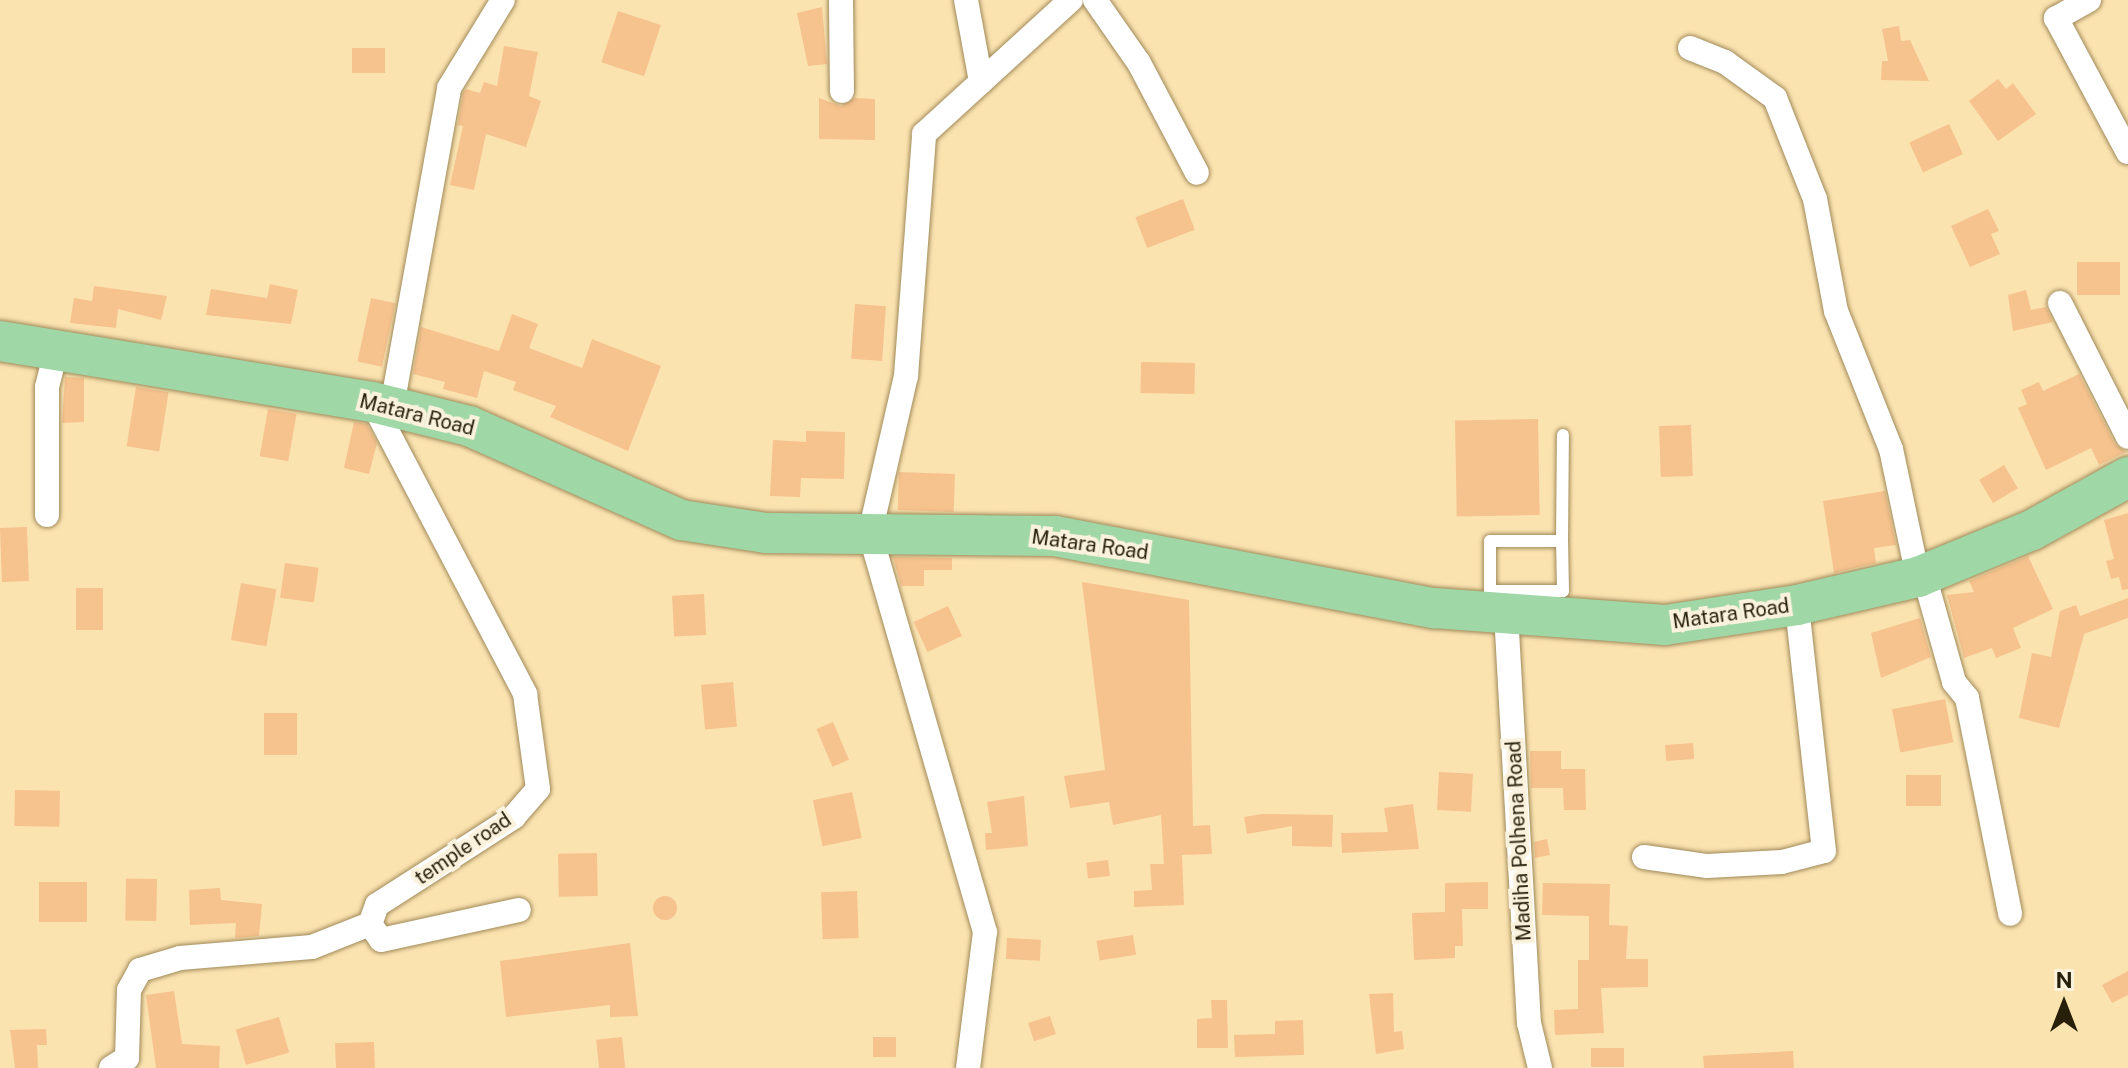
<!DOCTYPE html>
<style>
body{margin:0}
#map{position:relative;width:2128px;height:1068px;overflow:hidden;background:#fbe3b0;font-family:"Public Sans",sans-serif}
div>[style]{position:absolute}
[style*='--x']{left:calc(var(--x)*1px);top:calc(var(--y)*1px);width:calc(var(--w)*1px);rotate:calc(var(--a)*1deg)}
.building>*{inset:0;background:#f6c28e;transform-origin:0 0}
.round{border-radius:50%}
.roads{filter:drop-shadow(0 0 2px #a08a5a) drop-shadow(0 0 2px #a08a5a)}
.service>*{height:12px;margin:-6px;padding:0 6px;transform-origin:6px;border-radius:6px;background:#fff}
.minor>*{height:24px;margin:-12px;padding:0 12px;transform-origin:12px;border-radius:12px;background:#fff}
.trunk>*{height:40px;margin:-20px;padding:0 20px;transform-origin:20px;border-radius:20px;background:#a0d7a6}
span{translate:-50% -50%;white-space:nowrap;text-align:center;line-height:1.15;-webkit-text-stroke:8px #fbf2de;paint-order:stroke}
.street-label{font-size:20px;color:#271f0a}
.north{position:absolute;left:2024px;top:964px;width:80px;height:80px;-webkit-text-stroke:6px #fbf2de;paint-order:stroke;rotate:0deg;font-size:22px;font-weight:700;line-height:32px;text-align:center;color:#271f0a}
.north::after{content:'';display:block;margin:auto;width:28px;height:36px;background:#271f0a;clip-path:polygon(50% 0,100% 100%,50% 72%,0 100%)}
</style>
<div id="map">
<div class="building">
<i style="clip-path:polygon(822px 7px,827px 64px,808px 66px,797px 13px)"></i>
<i style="left:618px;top:11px;width:45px;height:54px;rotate:18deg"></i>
<i style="clip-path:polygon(1899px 26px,1901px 41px,1910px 40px,1929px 81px,1881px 80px,1882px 61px,1888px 61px,1882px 29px)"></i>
<i style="clip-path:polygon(504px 46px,538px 52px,529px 96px,541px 101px,526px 147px,486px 134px,474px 190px,450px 185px,463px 126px,458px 125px,463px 93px,466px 89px,480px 93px,484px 82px,497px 86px)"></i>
<i style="left:385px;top:48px;width:25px;height:33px;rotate:90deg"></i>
<i style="clip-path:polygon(1998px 79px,2006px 89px,2013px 83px,2036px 114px,1998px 141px,1969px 101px)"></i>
<i style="clip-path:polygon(819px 98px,841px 106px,855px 98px,875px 99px,875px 140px,819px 139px)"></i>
<i style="left:1949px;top:124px;width:33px;height:44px;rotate:65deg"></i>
<i style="left:1183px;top:199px;width:33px;height:51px;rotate:69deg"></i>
<i style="clip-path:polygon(1988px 209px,1999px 231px,1991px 234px,2000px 254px,1970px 267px,1951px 226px)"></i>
<i style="left:2077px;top:262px;width:43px;height:33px"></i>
<i style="clip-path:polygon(270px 284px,298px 290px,291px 324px,206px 315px,211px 289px,267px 298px)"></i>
<i style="clip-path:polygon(94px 286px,167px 296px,161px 320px,118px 309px,116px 328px,70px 323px,74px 298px,92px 301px)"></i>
<i style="clip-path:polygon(2026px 290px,2031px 310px,2046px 307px,2053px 322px,2013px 331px,2008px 295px)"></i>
<i style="left:371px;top:298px;width:25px;height:65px;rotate:12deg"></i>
<i style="left:855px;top:304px;width:31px;height:55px;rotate:4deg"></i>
<i style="clip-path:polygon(512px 314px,538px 324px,529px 348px,582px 368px,592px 339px,661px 366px,628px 451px,550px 417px,556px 406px,513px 390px,516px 382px,484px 371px,477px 398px,443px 389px,445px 382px,413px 374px,421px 327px,499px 351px)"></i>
<i style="left:1141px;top:362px;width:54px;height:31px;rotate:1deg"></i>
<i style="clip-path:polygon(2079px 374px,2115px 444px,2126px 452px,2099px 465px,2091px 448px,2046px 470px,2018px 408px,2027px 404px,2021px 390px,2039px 382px,2043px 391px)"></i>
<i style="clip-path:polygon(65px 377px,84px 378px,84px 422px,62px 423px)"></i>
<i style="left:136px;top:387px;width:33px;height:60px;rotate:9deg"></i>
<i style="left:268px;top:409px;width:29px;height:48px;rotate:10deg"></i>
<i style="left:1538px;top:419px;width:96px;height:83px;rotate:89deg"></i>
<i style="clip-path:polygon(354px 422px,367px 424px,377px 443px,369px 474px,344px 468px)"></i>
<i style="left:1691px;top:425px;width:51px;height:32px;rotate:88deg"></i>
<i style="clip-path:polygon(806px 431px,845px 432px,844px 479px,801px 478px,800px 497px,770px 496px,773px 440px,806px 442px)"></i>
<i style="left:2004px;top:465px;width:27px;height:29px;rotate:59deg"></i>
<i style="left:899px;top:472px;width:56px;height:38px;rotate:2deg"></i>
<i style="clip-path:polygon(1885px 491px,1896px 545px,1874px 548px,1876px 563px,1834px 573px,1823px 501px)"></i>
<i style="clip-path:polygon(2128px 513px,2128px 589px,2122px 590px,2119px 577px,2111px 579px,2106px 561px,2114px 559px,2104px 520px)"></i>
<i style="left:27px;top:527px;width:54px;height:27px;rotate:88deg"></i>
<i style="clip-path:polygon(2028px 556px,2053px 609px,2013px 628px,2021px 648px,1996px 658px,1992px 648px,1964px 658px,1947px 595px,1974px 592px,1969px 581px)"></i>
<i style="clip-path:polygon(893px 557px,952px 558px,952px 570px,924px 570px,924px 586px,901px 586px)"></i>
<i style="left:285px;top:563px;width:34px;height:35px;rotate:8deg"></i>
<i style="clip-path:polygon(1082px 582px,1189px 600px,1193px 826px,1210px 825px,1212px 854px,1182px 855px,1184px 905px,1134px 907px,1134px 891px,1152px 890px,1150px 864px,1164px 864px,1161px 815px,1113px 825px,1109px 802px,1070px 808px,1064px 776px,1105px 770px)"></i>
<i style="left:241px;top:583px;width:36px;height:58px;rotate:10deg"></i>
<i style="left:76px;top:588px;width:27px;height:42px"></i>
<i style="left:704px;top:594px;width:41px;height:32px;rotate:87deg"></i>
<i style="clip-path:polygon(2128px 598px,2128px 618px,2084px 634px,2059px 728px,2019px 718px,2032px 653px,2051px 657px,2060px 611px,2076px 605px,2080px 616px)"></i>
<i style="left:948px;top:606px;width:33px;height:38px;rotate:65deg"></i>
<i style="clip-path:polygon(1920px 618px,1931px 657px,1881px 678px,1871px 633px)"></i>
<i style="left:733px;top:682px;width:45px;height:32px;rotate:85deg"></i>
<i style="left:1945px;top:699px;width:44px;height:54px;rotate:79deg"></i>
<i style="left:264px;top:713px;width:33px;height:42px"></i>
<i style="left:833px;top:722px;width:41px;height:18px;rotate:67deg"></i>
<i style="left:1693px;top:743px;width:16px;height:28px;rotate:86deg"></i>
<i style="clip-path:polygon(1530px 751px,1561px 751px,1561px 769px,1585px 769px,1586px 810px,1564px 810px,1563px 788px,1531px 788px)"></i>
<i style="left:1439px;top:772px;width:34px;height:38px;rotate:3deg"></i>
<i style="left:1941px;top:775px;width:31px;height:35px;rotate:90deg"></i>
<i style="left:15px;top:790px;width:45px;height:36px;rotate:1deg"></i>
<i style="left:852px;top:792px;width:47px;height:40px;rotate:78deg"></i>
<i style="clip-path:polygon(1024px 796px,1028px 846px,986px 850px,985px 833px,992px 833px,987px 802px)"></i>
<i style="clip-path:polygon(1413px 804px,1419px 849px,1342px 853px,1341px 833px,1388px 832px,1384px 808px)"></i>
<i style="clip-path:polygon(1262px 814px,1333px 815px,1332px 847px,1292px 846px,1292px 826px,1247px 834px,1244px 817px)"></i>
<i style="clip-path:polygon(1547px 839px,1550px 855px,1535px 858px,1534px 842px)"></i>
<i style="left:597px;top:853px;width:43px;height:39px;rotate:89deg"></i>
<i style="left:1108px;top:860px;width:16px;height:22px;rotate:83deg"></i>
<i style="left:157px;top:879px;width:42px;height:31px;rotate:91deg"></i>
<i style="left:39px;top:882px;width:48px;height:40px"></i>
<i style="clip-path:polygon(1488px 882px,1488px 909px,1462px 909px,1463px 946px,1455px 946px,1455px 958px,1414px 960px,1412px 913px,1445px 912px,1445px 883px)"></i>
<i style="clip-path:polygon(1543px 883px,1610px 884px,1609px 925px,1628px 926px,1626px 959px,1648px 959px,1648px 987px,1601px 988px,1604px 1033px,1555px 1035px,1554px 1010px,1578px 1009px,1578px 960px,1589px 960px,1589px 916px,1542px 915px)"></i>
<i style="clip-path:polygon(220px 888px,221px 900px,262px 904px,259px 936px,235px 938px,236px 923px,190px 925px,189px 890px)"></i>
<i style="left:857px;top:891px;width:47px;height:36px;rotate:88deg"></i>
<i class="round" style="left:653px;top:896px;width:24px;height:24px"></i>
<i style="left:1133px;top:935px;width:20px;height:37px;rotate:81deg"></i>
<i style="left:1007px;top:938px;width:34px;height:21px;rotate:3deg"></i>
<i style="clip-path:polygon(630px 943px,638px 1016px,610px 1017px,610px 1005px,506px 1017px,500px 961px)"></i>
<i style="clip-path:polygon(2128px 971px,2128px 995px,2112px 1003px,2102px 985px)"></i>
<i style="clip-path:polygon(174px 991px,182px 1044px,220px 1046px,219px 1068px,156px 1068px,146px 995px)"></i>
<i style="clip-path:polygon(1393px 993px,1394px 1032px,1402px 1031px,1404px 1049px,1376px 1054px,1369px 994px)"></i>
<i style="clip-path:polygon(1211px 1000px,1227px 1000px,1228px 1048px,1197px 1048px,1197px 1019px,1212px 1018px)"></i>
<i style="left:1050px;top:1016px;width:19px;height:23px;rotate:72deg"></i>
<i style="left:279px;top:1017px;width:37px;height:45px;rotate:74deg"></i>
<i style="clip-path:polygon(1303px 1020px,1304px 1055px,1235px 1057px,1234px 1035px,1275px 1034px,1275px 1021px)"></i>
<i style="clip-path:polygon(46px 1029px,47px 1045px,37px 1045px,38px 1068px,15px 1068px,10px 1030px)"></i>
<i style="left:622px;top:1037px;width:31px;height:26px;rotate:84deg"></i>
<i style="left:873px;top:1037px;width:23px;height:20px"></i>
<i style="left:374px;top:1042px;width:26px;height:39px;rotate:88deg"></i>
<i style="left:1591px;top:1048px;width:33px;height:19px"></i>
<i style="left:1793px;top:1051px;width:17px;height:90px;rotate:87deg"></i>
</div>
<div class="roads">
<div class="service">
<i style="--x:1562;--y:541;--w:106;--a:-89.5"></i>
<i style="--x:1490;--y:591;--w:73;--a:0"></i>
<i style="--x:1563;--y:591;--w:50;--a:-91.1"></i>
<i style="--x:1562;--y:541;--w:72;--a:180"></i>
<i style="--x:1490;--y:541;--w:68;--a:90"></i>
</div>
<div class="minor">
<i style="--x:841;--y:0;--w:91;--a:89.4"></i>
<i style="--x:966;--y:0;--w:83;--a:79.6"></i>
<i style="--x:1095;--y:0;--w:77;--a:55.1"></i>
<i style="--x:1139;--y:63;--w:124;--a:62.2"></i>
<i style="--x:2089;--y:0;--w:38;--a:151"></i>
<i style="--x:2056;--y:18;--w:152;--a:61.8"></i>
<i style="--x:1690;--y:48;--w:38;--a:22"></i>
<i style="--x:1725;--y:62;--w:62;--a:35.8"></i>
<i style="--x:1775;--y:98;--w:109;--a:68.4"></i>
<i style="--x:1815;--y:199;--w:114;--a:79.4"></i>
<i style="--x:1836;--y:311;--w:149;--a:68.3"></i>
<i style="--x:1891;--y:449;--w:131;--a:78.1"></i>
<i style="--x:2060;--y:303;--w:150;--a:63.1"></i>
<i style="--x:372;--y:402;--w:330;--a:62.3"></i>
<i style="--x:525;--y:694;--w:96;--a:82.2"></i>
<i style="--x:538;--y:789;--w:37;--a:131"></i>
<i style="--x:514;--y:817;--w:163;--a:147.3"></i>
<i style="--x:377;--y:905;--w:20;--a:110"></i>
<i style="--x:370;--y:924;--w:19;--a:55"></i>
<i style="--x:381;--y:940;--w:141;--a:-12.3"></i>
<i style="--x:392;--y:406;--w:323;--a:-79.8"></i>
<i style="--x:449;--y:88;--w:103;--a:-58.5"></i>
<i style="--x:47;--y:515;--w:128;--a:-90"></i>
<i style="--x:47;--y:387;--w:36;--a:-76"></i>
<i style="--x:1924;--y:575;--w:111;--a:74.3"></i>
<i style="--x:1954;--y:682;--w:21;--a:51"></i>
<i style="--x:1967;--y:698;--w:220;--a:78.7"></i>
<i style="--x:1506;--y:613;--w:411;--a:86.8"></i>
<i style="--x:1529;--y:1023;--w:46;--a:76.3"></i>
<i style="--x:1644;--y:857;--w:64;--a:8.1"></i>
<i style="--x:1707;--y:866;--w:75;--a:-3.1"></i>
<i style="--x:1782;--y:862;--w:43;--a:-14.7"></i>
<i style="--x:1824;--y:851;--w:247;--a:-96.3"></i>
<i style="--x:111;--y:1068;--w:19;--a:-32"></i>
<i style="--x:127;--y:1058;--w:68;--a:-88.3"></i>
<i style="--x:129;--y:990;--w:23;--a:-61"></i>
<i style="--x:140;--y:970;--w:42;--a:-16.7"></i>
<i style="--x:180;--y:958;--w:132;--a:-4.8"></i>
<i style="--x:312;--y:947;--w:62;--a:-21.6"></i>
<i style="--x:968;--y:1068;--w:137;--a:-82.9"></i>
<i style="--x:985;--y:932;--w:415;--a:-106.1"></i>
<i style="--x:870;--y:533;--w:161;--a:-77.1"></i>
<i style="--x:906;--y:376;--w:243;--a:-85.7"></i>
<i style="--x:924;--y:134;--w:199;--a:-42.4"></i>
</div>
<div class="trunk">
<i style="--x:0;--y:341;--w:377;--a:9.3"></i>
<i style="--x:372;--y:402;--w:100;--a:13.9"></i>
<i style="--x:469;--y:426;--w:232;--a:23.9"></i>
<i style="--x:681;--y:520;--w:86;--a:8.7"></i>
<i style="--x:766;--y:533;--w:289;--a:0.6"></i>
<i style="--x:1055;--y:536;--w:386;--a:10.8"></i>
<i style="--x:1434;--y:608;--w:232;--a:4.2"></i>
<i style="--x:1665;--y:625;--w:134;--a:-8.6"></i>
<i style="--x:1797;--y:605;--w:124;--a:-13"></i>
<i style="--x:1918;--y:577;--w:123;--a:-22.4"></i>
<i style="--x:2032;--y:530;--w:110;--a:-28.9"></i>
</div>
</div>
<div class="street-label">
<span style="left:417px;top:415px;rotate:14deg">Matara Road</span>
<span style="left:1090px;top:545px;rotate:8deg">Matara Road</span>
<span style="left:1731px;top:614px;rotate:-8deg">Matara Road</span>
<span style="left:1519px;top:841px;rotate:-93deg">Madiha Polhena Road</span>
<span style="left:463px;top:849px;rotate:-34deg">temple road</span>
</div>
<div class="north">N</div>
</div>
